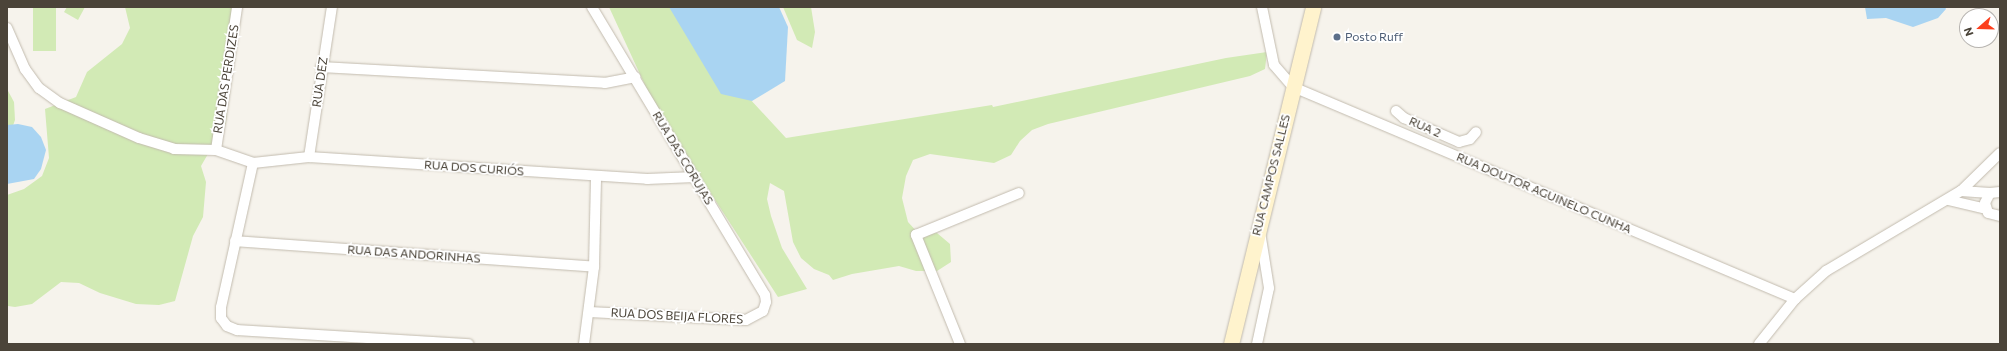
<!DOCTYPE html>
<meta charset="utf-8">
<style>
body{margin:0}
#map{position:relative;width:2007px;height:351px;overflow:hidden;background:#f6f3ec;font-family:Commissioner,sans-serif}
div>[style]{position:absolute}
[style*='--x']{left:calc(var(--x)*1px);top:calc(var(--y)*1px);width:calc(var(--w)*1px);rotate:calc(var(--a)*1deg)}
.green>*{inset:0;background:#d2eab5;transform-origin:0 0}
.water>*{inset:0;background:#a9d4f2}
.roads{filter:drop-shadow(0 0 1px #c2bbae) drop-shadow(0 0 1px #c2bbae)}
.street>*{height:10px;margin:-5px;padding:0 5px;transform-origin:5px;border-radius:5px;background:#fff}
.secondary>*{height:15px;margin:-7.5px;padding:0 7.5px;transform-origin:7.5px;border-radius:7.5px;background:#fff3cd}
.dots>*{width:11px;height:11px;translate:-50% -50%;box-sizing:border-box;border:2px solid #fff;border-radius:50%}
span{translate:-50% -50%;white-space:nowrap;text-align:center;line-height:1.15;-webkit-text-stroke:3.5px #fff;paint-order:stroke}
.service-label{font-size:12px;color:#4e5e75}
.left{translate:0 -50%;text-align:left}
.street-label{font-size:12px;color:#4b4439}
.frame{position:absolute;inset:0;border:8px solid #4b4439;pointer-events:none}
.north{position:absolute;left:1959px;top:8px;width:40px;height:40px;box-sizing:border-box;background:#fff;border:1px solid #b7b4b0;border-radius:50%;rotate:250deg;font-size:11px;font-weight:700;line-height:16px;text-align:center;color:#4b4439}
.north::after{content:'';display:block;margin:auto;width:14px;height:18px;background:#fc3f1d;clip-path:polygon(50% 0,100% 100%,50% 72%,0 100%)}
</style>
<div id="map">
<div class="green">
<i style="clip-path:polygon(67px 7px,85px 7px,78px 20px,64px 12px)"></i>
<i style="clip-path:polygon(125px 7px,236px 7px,226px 123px,201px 166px,206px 182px,203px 217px,193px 236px,175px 301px,159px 305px,136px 304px,100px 293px,79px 283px,61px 282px,32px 304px,15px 307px,8px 306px,7px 195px,24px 189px,42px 176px,49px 158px,45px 109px,76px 97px,87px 72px,122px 44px,130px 28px)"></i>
<i style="clip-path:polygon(609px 7px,709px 7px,736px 84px,786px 138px,992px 105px,993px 107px,1226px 58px,1267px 52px,1265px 69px,1250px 76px,1048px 124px,1032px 130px,1020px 141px,1011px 155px,994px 163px,930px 154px,913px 160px,906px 176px,902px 198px,908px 222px,919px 234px,937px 233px,950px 244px,951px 262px,937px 271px,916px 271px,899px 266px,852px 274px,833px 280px,829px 275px,814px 269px,801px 258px,793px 242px,784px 191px,770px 183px,767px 199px,771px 216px,782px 248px,807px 289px,778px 297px,656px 109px)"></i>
<i style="clip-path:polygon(783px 7px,811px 7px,815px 32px,812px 48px,797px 40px)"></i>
<i style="left:33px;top:8px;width:23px;height:43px"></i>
<i style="clip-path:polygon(7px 89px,14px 102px,15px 120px,7px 142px)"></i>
</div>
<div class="water">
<i style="clip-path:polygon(669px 7px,779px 7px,788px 27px,785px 81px,752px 101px,721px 94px)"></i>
<i style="clip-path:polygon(1865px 7px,1945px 7px,1946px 9px,1938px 18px,1913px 27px,1886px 18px,1867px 19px)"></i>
<i style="clip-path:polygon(18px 124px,32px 127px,41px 137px,46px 150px,41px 169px,34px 179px,7px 184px,7px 125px)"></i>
</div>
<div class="roads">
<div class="street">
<i style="--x:1262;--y:7;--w:59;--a:78.3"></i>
<i style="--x:1274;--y:65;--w:29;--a:49"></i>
<i style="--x:1293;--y:87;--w:545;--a:22.89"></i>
<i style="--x:7;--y:28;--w:45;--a:66.3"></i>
<i style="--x:25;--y:69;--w:24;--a:54"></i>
<i style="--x:39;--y:88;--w:26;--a:36"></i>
<i style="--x:60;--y:103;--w:86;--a:23.9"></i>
<i style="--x:139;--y:138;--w:37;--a:17"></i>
<i style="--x:174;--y:149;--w:42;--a:1.4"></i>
<i style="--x:216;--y:150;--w:39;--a:19"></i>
<i style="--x:253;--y:163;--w:56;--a:-6.1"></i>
<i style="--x:309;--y:157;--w:339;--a:3.7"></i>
<i style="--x:647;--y:179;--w:48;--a:-2.4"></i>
<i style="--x:321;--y:67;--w:284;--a:3.2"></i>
<i style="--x:605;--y:83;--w:31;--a:-11"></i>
<i style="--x:1396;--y:111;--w:11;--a:41"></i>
<i style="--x:1404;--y:118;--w:60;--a:23.6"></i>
<i style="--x:1459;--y:142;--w:11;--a:-15"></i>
<i style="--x:1470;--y:139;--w:9;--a:-49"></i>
<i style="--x:216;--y:150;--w:145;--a:-81.6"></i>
<i style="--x:309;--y:157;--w:152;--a:-81.3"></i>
<i style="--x:253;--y:163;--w:148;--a:102.5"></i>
<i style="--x:221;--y:307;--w:11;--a:90"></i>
<i style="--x:221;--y:318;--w:10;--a:53"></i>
<i style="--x:227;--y:326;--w:11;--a:22"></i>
<i style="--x:237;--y:330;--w:232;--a:3.5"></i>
<i style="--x:1961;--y:191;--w:29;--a:4"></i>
<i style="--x:2000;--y:192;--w:10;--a:174"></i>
<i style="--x:1990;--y:193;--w:11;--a:117"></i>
<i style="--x:1985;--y:203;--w:10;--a:73"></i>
<i style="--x:1988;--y:213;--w:12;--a:14"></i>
<i style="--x:1948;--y:200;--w:39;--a:13"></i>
<i style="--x:235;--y:241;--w:360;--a:4.1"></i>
<i style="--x:589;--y:312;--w:157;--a:2.9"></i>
<i style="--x:746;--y:320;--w:19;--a:-28"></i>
<i style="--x:763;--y:311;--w:9;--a:-72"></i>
<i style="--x:766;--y:302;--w:7;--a:-98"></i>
<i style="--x:765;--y:295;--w:336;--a:-121"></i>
<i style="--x:584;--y:344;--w:78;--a:-82.6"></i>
<i style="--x:594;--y:267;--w:91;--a:-88.7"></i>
<i style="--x:960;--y:344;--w:118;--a:-112"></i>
<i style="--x:916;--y:235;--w:111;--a:-22.2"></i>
<i style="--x:1257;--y:344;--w:57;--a:-77.9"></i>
<i style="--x:1269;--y:288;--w:57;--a:-99.1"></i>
<i style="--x:1759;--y:344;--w:58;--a:-51.3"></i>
<i style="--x:1795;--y:299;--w:42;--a:-42.1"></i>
<i style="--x:1826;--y:271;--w:157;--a:-30.7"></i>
<i style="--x:1961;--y:191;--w:54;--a:-44.3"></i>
</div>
<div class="secondary">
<i style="--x:1231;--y:344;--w:347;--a:-76.3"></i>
</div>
</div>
<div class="dots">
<i style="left:1337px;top:37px;background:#5c6f8a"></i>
</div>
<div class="service-label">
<span class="left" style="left:1345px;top:37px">Posto Ruff</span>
</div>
<div class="street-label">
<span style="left:226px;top:79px;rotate:-81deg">RUA DAS PERDIZES</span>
<span style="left:320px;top:82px;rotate:-82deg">RUA DEZ</span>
<span style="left:1425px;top:127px;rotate:24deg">RUA 2</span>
<span style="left:683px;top:158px;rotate:59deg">RUA DAS CORUJAS</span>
<span style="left:474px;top:168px;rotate:4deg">RUA DOS CURIÓS</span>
<span style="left:1271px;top:175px;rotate:-76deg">RUA CAMPOS SALLES</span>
<span style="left:1544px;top:193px;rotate:23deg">RUA DOUTOR AGUINELO CUNHA</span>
<span style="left:414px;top:254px;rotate:4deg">RUA DAS ANDORINHAS</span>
<span style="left:677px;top:316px;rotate:3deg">RUA DOS BEIJA FLORES</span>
</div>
<div class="frame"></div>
<div class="north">N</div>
</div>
